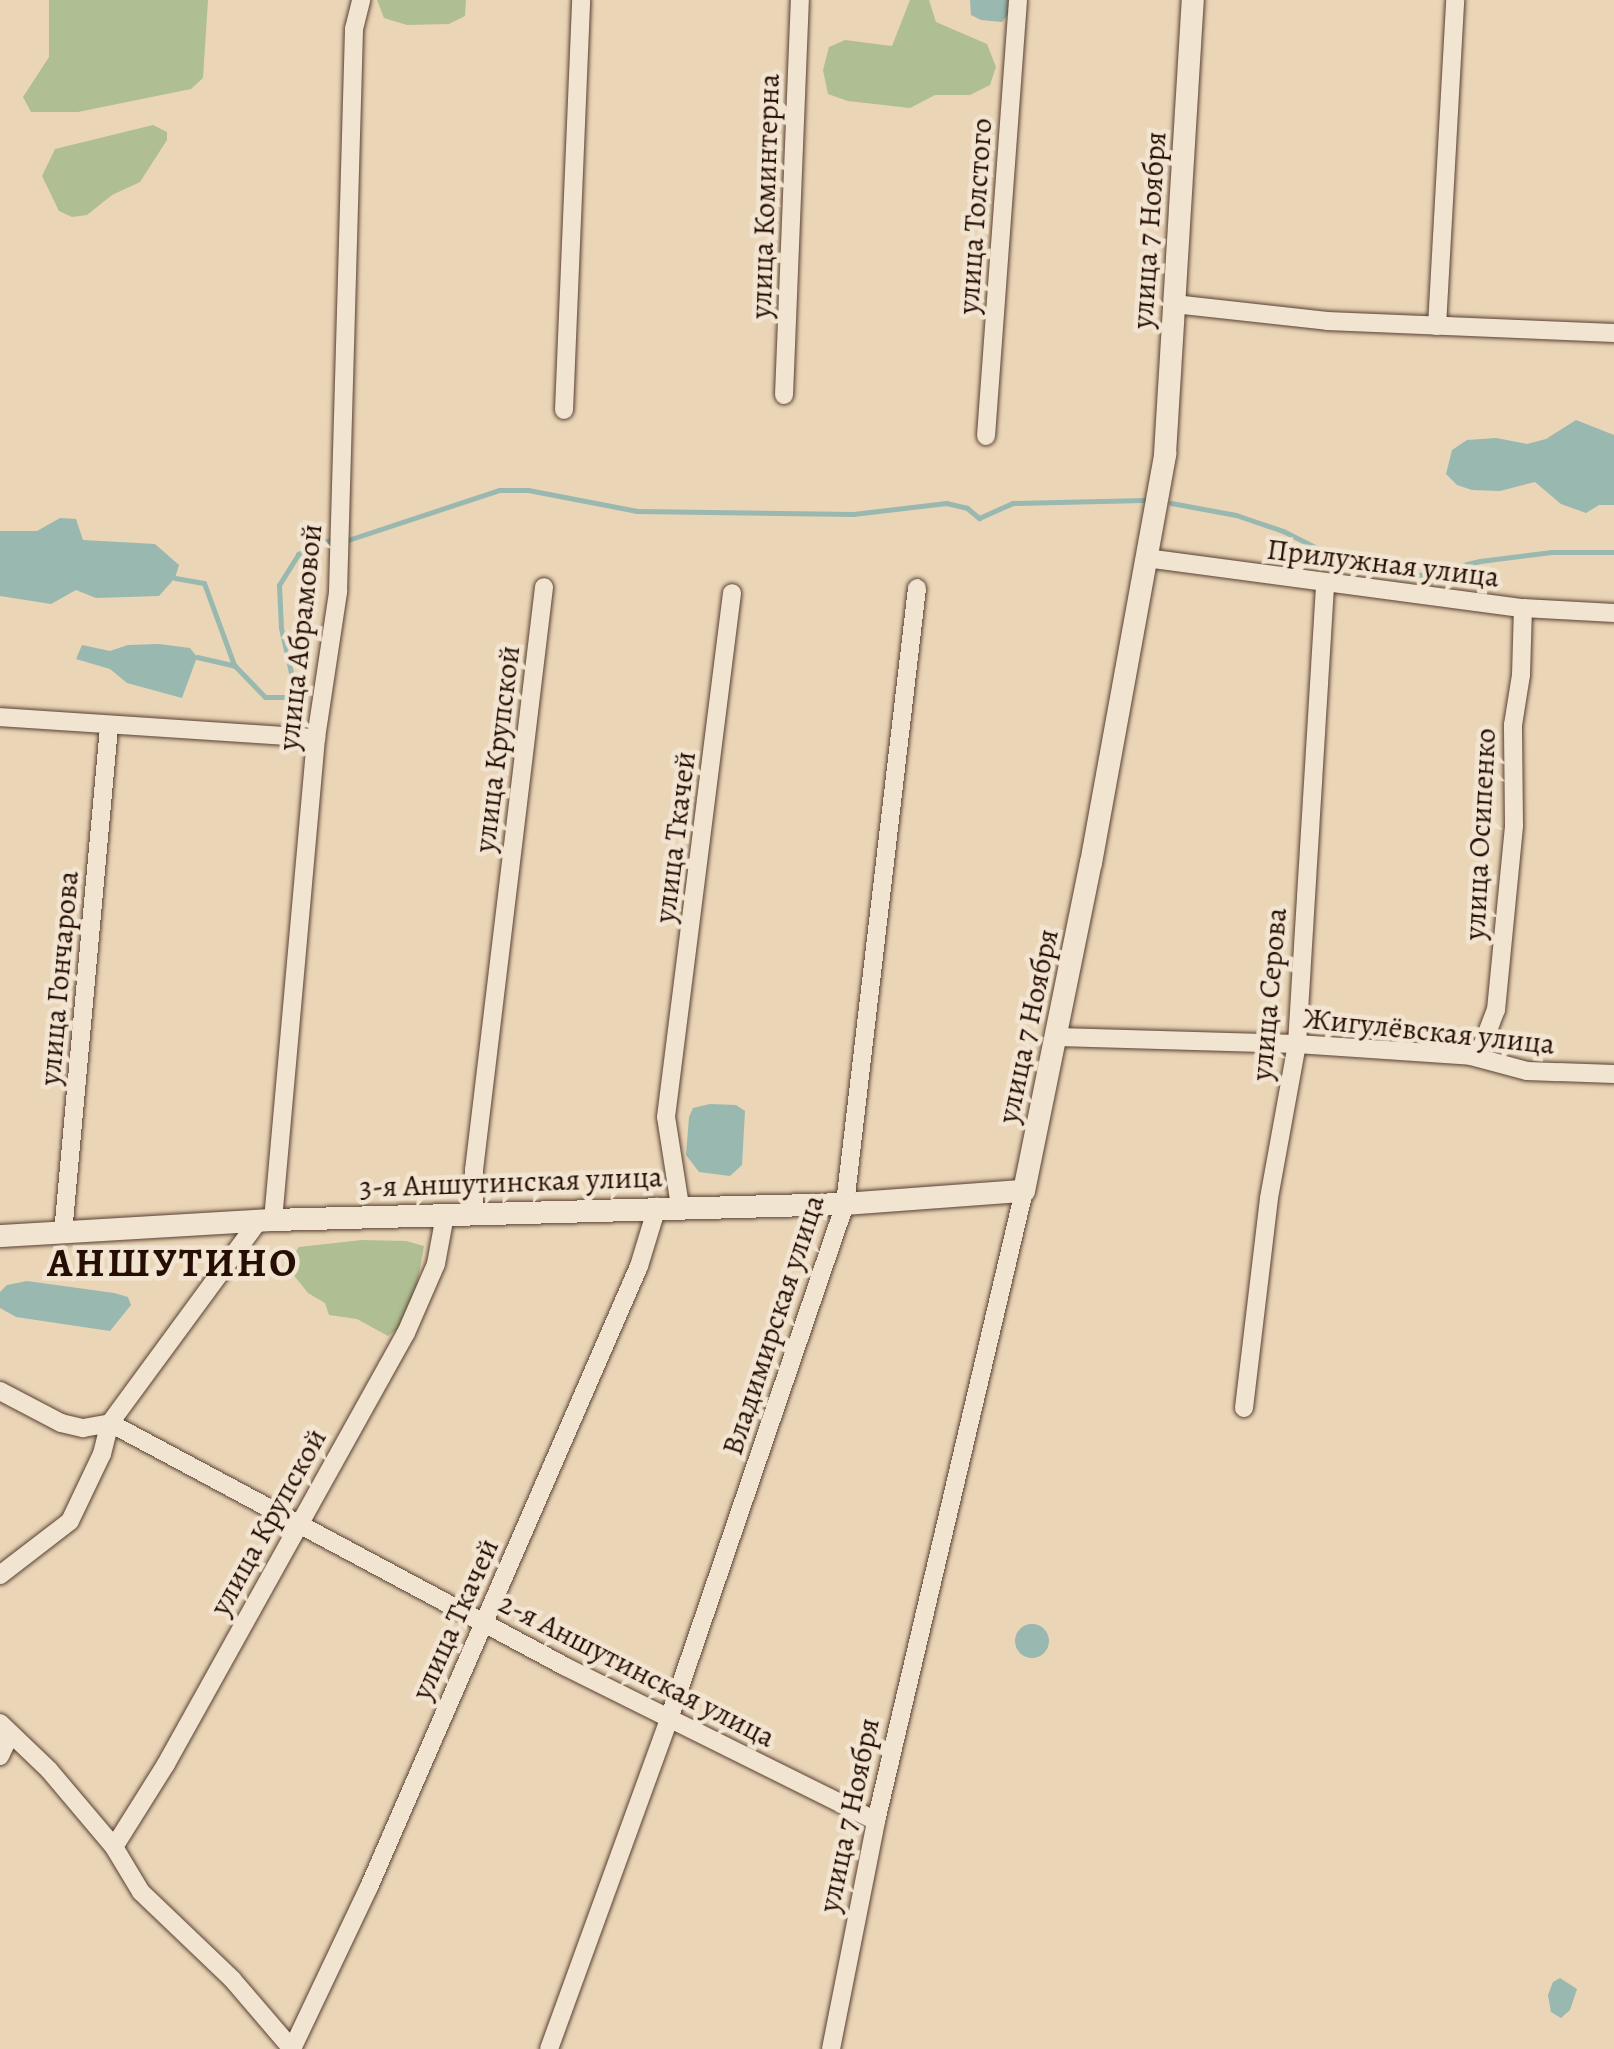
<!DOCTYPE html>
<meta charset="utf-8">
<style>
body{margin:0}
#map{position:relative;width:1614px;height:2049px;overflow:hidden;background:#ead5b7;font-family:Alegreya,serif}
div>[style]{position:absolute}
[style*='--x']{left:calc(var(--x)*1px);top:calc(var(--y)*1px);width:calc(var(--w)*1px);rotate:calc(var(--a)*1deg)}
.green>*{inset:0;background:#b0be93}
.water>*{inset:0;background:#98b8b0}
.round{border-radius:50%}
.stream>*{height:5px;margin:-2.5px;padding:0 2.5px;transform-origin:2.5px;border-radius:2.5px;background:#98b8b0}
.roads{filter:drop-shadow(0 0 2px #584032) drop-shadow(0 0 2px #584032)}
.minor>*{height:18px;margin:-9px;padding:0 9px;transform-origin:9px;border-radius:9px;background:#f1e4d0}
.tertiary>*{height:22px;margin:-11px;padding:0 11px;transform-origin:11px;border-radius:11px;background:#f1e4d0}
span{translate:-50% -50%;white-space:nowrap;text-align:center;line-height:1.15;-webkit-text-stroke:9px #f1e4d0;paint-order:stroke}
.street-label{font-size:30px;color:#270e05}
.district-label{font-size:40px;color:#270e05;font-weight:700;letter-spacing:2.5px}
</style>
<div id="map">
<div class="green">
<i style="clip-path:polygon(49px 0,208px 0,203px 78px,191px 89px,78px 112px,31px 112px,23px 97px,49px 57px)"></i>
<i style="clip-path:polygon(377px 0,466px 0,465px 16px,449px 24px,407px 25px,384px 18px)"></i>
<i style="clip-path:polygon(910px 0,929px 0,936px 22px,987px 44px,996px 67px,990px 85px,970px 95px,935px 95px,910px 108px,848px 101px,828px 94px,823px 70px,829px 47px,845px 40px,892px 46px)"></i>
<i style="clip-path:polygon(153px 125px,167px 132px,167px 140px,140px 182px,112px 195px,87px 215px,72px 217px,59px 211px,42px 176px,55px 149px)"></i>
<i style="clip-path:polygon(362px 1240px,406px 1241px,424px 1246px,415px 1296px,399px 1328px,388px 1336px,357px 1319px,329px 1315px,325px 1303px,308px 1293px,292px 1273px,291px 1258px,299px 1247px)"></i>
</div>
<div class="water">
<i style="clip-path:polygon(970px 0,1011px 0,1010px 12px,1002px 22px,981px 20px,971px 15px)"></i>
<i style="clip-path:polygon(1576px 420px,1614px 435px,1614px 505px,1599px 505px,1586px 513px,1561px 504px,1535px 482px,1500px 491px,1472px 490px,1457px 485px,1446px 474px,1452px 450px,1467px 440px,1496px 438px,1527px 444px,1546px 439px)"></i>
<i style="clip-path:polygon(60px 518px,76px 519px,83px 540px,155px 544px,179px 565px,175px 578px,159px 596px,96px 598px,76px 590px,51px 604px,0 596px,0 531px,37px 531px)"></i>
<i style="clip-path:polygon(159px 644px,190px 648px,197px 657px,182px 698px,127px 683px,110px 669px,76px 659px,82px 645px,110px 651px,128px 645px)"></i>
<i style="clip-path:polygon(710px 1104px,736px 1105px,745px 1111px,742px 1165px,730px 1176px,699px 1172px,686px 1155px,689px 1117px,693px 1108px)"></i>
<i style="clip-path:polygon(27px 1281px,114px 1293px,128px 1297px,131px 1305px,110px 1331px,16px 1317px,0 1308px,0 1292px,7px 1285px)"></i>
<i class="round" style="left:1015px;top:1624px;width:34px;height:34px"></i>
<i style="clip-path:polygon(1560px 1978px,1577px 1989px,1570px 2010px,1561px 2018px,1551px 2012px,1548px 1995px,1553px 1982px)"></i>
</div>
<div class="stream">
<i style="--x:1171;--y:503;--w:66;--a:10.5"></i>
<i style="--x:1236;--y:515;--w:50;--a:18.8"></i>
<i style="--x:1283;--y:531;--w:67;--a:26.6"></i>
<i style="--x:1343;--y:561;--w:66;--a:14.9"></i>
<i style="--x:1407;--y:578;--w:75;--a:-13.1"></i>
<i style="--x:1480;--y:561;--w:72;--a:-7.2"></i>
<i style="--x:1551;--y:552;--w:63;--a:0"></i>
<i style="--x:348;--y:540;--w:159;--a:-18.3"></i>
<i style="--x:499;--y:490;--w:29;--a:0"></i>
<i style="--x:528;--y:490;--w:111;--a:10.9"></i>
<i style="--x:637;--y:511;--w:216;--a:0.8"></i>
<i style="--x:853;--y:514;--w:94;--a:-6.7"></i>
<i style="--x:946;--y:503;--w:22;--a:13"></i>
<i style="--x:967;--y:508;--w:16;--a:40"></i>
<i style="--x:979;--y:518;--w:36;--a:-24"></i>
<i style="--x:1012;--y:503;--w:132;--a:-1.3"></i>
<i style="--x:175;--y:578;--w:29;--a:10"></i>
<i style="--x:204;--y:583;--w:87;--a:69.9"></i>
<i style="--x:197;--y:657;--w:39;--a:13"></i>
<i style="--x:235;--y:666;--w:43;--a:45.9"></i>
<i style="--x:265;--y:697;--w:23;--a:0"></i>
<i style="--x:288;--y:697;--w:13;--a:-61"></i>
<i style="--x:294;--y:686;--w:59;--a:-102.6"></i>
<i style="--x:281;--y:628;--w:43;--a:-92.7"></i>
<i style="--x:279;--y:585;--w:36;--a:-58"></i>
<i style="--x:298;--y:554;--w:35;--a:-24"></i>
</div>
<div class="roads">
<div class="minor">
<i style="--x:1174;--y:304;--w:154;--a:6.3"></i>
<i style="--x:1327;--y:321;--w:287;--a:2.4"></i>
<i style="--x:1437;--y:326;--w:326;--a:-86.8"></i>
<i style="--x:784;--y:395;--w:395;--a:-87.7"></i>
<i style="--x:564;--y:410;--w:410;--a:-87.6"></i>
<i style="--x:986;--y:436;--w:437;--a:-85.8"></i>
<i style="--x:1146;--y:558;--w:380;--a:7.6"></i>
<i style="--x:1523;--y:608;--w:91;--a:3.1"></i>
<i style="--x:0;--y:717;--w:317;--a:3.8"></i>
<i style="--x:1058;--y:1037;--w:239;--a:1.7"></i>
<i style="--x:1297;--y:1044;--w:174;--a:3.9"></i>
<i style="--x:1471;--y:1056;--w:58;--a:15"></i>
<i style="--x:1527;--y:1071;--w:87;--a:2"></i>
<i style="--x:1471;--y:1056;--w:15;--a:-42"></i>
<i style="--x:1482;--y:1046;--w:39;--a:-69"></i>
<i style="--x:1496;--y:1010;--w:186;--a:-84.4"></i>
<i style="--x:1514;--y:825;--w:100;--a:-90.6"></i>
<i style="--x:1513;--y:725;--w:51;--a:-80.9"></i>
<i style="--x:1521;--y:675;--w:67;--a:-88.3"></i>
<i style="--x:680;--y:1206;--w:90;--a:-98.9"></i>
<i style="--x:666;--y:1117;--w:528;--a:-82.82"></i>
<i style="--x:474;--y:1215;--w:45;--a:-90"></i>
<i style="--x:474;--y:1170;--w:587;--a:-83.15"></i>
<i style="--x:273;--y:1220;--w:484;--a:-84.9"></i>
<i style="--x:316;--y:738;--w:148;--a:-81.4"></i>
<i style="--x:338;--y:592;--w:563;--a:-88.37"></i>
<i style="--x:354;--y:29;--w:30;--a:-76"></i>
<i style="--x:63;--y:1233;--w:507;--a:-84.8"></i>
<i style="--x:0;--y:1391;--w:69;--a:27.7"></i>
<i style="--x:61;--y:1423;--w:23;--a:13"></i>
<i style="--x:83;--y:1428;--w:27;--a:-10"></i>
<i style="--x:110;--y:1423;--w:517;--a:28.15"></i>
<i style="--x:566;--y:1667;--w:346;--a:26.4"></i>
<i style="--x:1244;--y:1408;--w:211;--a:-83.2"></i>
<i style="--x:1269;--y:1198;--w:157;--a:-79.7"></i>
<i style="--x:1297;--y:1044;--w:462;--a:-86.5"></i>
<i style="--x:0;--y:1575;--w:88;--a:-37.6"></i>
<i style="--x:70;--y:1521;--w:74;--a:-64.5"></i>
<i style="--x:102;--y:1454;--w:32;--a:-76"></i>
<i style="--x:110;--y:1423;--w:252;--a:-53.7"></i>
<i style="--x:0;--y:1723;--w:68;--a:43.8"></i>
<i style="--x:49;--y:1770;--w:101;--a:49.8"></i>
<i style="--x:114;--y:1847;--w:52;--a:59"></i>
<i style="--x:141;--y:1892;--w:126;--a:43.7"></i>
<i style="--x:232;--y:1979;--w:92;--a:49.4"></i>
<i style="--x:292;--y:2049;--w:179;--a:-64.6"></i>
<i style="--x:369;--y:1887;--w:677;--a:-66.5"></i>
<i style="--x:639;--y:1266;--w:62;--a:-73"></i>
<i style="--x:0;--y:1756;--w:23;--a:-65"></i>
<i style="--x:114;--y:1847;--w:98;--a:-57.9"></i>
<i style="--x:166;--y:1764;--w:493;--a:-60.9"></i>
<i style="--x:406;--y:1333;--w:75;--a:-66.5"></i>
<i style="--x:436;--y:1264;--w:50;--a:-79.6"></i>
<i style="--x:549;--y:2049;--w:351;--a:-70"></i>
<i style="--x:669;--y:1719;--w:544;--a:-71.13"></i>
<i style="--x:845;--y:1204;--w:620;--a:-83.33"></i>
<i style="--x:831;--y:2049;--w:232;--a:-78.8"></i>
<i style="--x:876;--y:1821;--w:647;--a:-76.78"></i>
</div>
<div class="tertiary">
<i style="--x:0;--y:1236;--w:273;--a:-3.4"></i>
<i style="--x:273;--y:1220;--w:572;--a:-1.6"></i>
<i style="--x:845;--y:1204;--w:179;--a:-4.2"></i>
<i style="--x:1024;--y:1191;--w:335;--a:-78.5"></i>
<i style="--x:1091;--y:863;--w:416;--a:-79.7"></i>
<i style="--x:1165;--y:454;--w:455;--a:-86.5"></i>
</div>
</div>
<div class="street-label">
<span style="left:765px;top:196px;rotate:-88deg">улица Коминтерна</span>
<span style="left:975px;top:216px;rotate:-86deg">улица Толстого</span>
<span style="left:1149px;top:230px;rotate:-86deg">улица 7 Ноября</span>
<span style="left:1383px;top:563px;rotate:7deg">Прилужная улица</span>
<span style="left:300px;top:637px;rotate:-84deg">улица Абрамовой</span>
<span style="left:497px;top:749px;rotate:-83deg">улица Крупской</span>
<span style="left:1480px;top:834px;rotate:-87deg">улица Осипенко</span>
<span style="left:675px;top:837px;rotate:-83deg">улица Ткачей</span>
<span style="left:59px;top:978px;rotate:-85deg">улица Гончарова</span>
<span style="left:1269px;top:994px;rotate:-85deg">улица Серова</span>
<span style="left:1028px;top:1026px;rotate:-78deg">улица 7 Ноября</span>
<span style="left:1429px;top:1031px;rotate:6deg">Жигулёвская улица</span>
<span style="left:511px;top:1182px;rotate:-2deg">3-я Аншутинская улица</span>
<span style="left:773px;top:1325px;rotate:-72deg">Владимирская улица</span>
<span style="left:268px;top:1522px;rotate:-61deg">улица Крупской</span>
<span style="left:455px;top:1619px;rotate:-66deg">улица Ткачей</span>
<span style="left:637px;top:1670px;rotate:27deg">2-я Аншутинская улица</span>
<span style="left:849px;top:1815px;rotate:-78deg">улица 7 Ноября</span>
</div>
<div class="district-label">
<span style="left:173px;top:1263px">АНШУТИНО</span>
</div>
</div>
